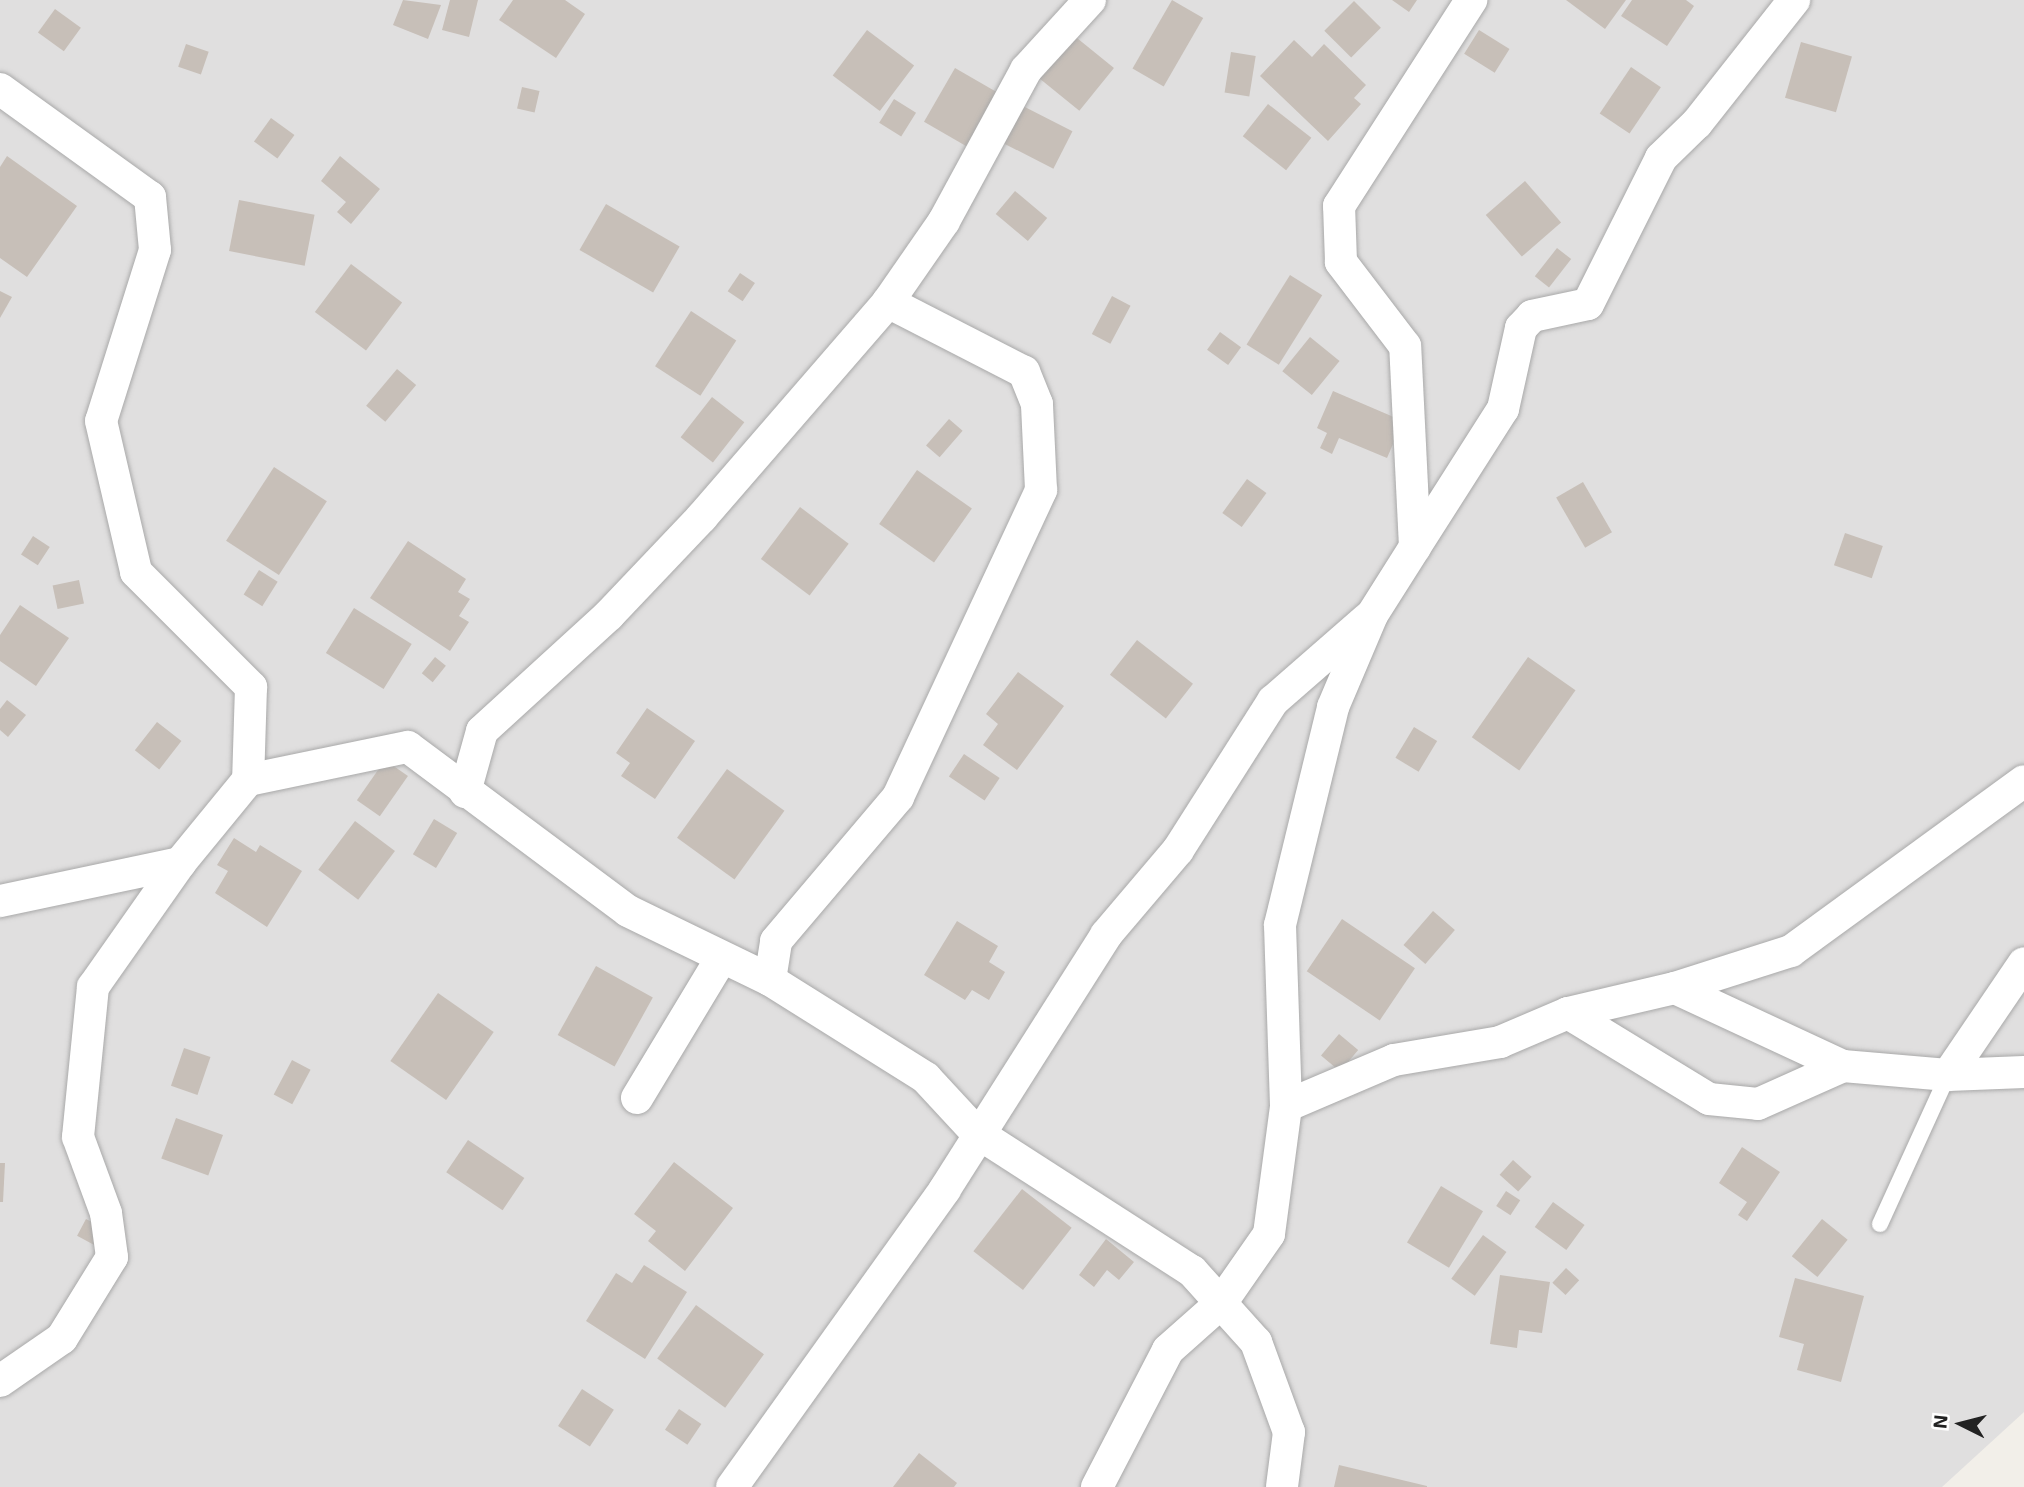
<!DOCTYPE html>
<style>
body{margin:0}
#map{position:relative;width:2024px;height:1487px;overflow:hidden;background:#f2efe9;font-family:"Exo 2",sans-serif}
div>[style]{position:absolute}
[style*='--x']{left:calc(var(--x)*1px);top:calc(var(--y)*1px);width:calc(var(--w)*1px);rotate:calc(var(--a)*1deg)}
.residential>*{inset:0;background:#e0dfdf}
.building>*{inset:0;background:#c7bfb8;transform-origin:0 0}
.roads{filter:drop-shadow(0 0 2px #a9a9a9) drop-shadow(0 0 2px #a9a9a9)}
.service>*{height:16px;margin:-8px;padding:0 8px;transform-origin:8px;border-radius:8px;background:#fff}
.minor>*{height:32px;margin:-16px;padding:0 16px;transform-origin:16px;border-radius:16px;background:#fff}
span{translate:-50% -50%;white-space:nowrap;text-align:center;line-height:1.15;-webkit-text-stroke:7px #fff;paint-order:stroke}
.north{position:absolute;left:1926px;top:1389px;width:70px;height:70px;-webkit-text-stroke:5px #fff;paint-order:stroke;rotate:276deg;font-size:19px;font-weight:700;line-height:28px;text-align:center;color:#222}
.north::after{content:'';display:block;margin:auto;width:24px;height:32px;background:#222;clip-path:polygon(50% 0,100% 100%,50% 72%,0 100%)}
</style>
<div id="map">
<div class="residential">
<i style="clip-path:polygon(0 0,2024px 0,2024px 1412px,1942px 1487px,0 1487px)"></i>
</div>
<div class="building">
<i style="clip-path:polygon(403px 0,441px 5px,428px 39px,393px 25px)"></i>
<i style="clip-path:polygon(450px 0,478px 0,469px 37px,442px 30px)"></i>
<i style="clip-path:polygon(513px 0,565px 0,585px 14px,556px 58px,499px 20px)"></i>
<i style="left:1172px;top:0;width:36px;height:79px;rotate:30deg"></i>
<i style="clip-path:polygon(1392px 0,1417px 0,1409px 12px)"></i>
<i style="clip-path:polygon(1566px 0,1626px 0,1605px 29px)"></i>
<i style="clip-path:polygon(1632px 0,1686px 0,1694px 6px,1667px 46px,1621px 16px)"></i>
<i style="left:1354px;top:1px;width:38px;height:42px;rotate:45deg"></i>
<i style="left:55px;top:9px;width:32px;height:29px;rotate:36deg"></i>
<i style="left:867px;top:30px;width:59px;height:57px;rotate:37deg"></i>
<i style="left:1479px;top:30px;width:36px;height:28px;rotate:32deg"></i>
<i style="left:1072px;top:34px;width:54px;height:55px;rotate:39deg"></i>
<i style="clip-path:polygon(1294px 40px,1312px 57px,1324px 44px,1366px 85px,1354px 98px,1361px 104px,1328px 141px,1260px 76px)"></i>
<i style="left:1801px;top:42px;width:53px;height:58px;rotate:16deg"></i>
<i style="left:186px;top:44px;width:24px;height:24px;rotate:19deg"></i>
<i style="left:1231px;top:52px;width:25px;height:41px;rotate:9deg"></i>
<i style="left:1631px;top:67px;width:36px;height:56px;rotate:34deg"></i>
<i style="left:955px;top:68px;width:53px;height:62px;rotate:30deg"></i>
<i style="left:522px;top:87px;width:18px;height:22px;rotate:13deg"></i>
<i style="left:894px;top:99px;width:26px;height:28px;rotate:32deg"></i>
<i style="left:1019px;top:104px;width:60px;height:42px;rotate:27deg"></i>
<i style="left:1268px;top:104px;width:55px;height:41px;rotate:38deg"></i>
<i style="left:271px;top:118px;width:29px;height:29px;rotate:36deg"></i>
<i style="clip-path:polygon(7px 156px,77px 206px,27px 277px,0 258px,0 167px)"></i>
<i style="clip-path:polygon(340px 156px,380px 189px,351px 224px,337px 212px,346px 202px,321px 181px)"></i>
<i style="left:1525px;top:181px;width:55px;height:52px;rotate:49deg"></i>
<i style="left:1015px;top:191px;width:42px;height:30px;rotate:40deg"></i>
<i style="left:239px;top:200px;width:77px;height:52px;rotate:11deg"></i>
<i style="left:606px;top:204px;width:85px;height:53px;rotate:30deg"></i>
<i style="left:1557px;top:248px;width:18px;height:36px;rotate:38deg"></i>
<i style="left:351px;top:264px;width:64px;height:60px;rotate:37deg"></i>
<i style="left:740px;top:273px;width:18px;height:22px;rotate:34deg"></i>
<i style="left:1290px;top:275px;width:38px;height:82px;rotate:32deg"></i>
<i style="clip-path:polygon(0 291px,12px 297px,0 318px)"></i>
<i style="left:1112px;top:296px;width:21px;height:43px;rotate:28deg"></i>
<i style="left:691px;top:311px;width:54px;height:66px;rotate:33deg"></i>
<i style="left:1220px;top:332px;width:26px;height:22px;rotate:36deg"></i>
<i style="left:1310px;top:337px;width:38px;height:44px;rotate:39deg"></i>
<i style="left:397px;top:369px;width:25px;height:48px;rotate:40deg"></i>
<i style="clip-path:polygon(1333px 391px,1403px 421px,1387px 458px,1339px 438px,1332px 454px,1320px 448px,1327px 433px,1317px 428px)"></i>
<i style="left:712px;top:397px;width:41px;height:51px;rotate:38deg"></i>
<i style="left:949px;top:419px;width:18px;height:35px;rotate:41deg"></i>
<i style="left:274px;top:467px;width:63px;height:88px;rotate:33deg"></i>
<i style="left:917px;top:470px;width:67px;height:66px;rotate:35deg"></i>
<i style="left:1247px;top:479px;width:24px;height:42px;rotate:36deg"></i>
<i style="left:1583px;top:482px;width:58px;height:31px;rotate:60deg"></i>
<i style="left:800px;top:507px;width:61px;height:65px;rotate:37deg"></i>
<i style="left:1845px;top:533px;width:40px;height:34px;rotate:19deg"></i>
<i style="left:33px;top:536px;width:20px;height:22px;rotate:33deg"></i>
<i style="clip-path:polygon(408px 541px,466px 579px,458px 592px,470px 599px,459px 616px,469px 622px,450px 651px,370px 598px)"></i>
<i style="left:259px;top:570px;width:22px;height:29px;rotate:32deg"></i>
<i style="left:79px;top:580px;width:24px;height:27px;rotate:78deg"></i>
<i style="clip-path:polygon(20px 605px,69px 638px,36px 686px,0 661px,0 635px)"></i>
<i style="left:354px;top:608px;width:68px;height:53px;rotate:32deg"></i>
<i style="left:1137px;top:640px;width:71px;height:44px;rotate:38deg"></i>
<i style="left:435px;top:657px;width:14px;height:21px;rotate:39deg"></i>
<i style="left:1528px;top:657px;width:58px;height:98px;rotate:35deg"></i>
<i style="clip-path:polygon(1018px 672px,1064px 706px,1017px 770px,983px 745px,998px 724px,986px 714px)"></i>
<i style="clip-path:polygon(7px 700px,26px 715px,8px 737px,0 730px,0 709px)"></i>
<i style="clip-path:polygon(647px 708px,695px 741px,655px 799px,621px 776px,630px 763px,616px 753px)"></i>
<i style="left:157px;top:722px;width:31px;height:36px;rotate:38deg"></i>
<i style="left:1414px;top:727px;width:27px;height:36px;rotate:31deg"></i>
<i style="left:964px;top:754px;width:43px;height:27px;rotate:34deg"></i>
<i style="left:385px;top:760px;width:28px;height:49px;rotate:35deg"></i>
<i style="left:727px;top:769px;width:71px;height:85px;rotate:36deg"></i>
<i style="left:434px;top:819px;width:27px;height:41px;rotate:31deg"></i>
<i style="left:355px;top:821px;width:50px;height:61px;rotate:37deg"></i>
<i style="clip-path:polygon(234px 838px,256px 852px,260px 845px,302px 871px,267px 927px,215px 893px,228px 871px,217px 865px)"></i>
<i style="left:1433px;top:911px;width:29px;height:45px;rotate:41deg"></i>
<i style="left:1342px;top:919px;width:88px;height:63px;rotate:34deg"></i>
<i style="clip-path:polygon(957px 921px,998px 946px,989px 962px,1005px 972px,989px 1000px,972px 990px,965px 1000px,924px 975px)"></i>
<i style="left:596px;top:966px;width:65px;height:79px;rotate:29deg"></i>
<i style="left:438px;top:993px;width:68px;height:83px;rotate:35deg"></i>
<i style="left:1339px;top:1034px;width:25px;height:28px;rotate:40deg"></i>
<i style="left:184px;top:1048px;width:28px;height:40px;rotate:19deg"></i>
<i style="left:292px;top:1060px;width:21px;height:39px;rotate:28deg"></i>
<i style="left:176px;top:1118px;width:50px;height:43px;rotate:20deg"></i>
<i style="left:468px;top:1140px;width:68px;height:39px;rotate:34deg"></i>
<i style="clip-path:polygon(1742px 1147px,1780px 1172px,1747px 1221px,1738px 1215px,1747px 1202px,1719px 1183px)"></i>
<i style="left:1513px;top:1160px;width:25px;height:20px;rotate:42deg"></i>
<i style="clip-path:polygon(674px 1162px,733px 1208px,685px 1271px,648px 1241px,656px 1231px,634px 1214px)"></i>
<i style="clip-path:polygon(0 1163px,5px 1163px,3px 1202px,0 1202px)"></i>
<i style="left:1441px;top:1186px;width:49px;height:66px;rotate:31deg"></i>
<i style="left:1022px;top:1189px;width:63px;height:79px;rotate:38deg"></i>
<i style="left:1506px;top:1191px;width:17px;height:18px;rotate:33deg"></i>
<i style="left:1553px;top:1202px;width:39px;height:31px;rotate:36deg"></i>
<i style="left:86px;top:1219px;width:21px;height:19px;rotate:28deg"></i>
<i style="left:1822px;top:1219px;width:33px;height:48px;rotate:39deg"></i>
<i style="left:1483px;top:1235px;width:29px;height:54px;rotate:36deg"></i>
<i style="clip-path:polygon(1106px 1239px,1134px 1262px,1119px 1280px,1107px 1270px,1094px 1287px,1079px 1275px)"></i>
<i style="clip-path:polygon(644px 1265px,687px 1292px,645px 1359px,586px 1321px,616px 1273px,632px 1283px)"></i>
<i style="left:1566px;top:1268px;width:18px;height:20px;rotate:43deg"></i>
<i style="clip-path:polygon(1500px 1275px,1550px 1282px,1542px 1333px,1519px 1330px,1517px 1348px,1490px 1344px)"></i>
<i style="clip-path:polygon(1795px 1278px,1864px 1296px,1841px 1382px,1797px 1370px,1804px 1344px,1779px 1337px)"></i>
<i style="left:696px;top:1305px;width:84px;height:66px;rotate:36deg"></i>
<i style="left:582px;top:1389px;width:38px;height:44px;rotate:33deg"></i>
<i style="left:679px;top:1409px;width:27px;height:25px;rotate:34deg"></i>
<i style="clip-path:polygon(919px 1453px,957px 1483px,954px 1487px,893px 1487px)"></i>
<i style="clip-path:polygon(1339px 1465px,1427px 1486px,1427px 1487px,1334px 1487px)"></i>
</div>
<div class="roads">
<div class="service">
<i style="--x:1880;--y:1224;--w:164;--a:-65.5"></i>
</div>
<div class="minor">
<i style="--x:0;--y:89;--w:185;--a:35.8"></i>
<i style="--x:150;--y:197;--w:53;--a:84.6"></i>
<i style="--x:155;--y:250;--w:179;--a:107.5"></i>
<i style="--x:101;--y:421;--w:155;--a:76.9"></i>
<i style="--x:136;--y:572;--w:163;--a:45"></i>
<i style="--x:251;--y:687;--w:93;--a:91.8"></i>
<i style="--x:248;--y:780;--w:163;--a:-11.7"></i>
<i style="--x:408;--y:747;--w:274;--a:36.7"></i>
<i style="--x:628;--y:911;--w:158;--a:25.9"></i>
<i style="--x:770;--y:980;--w:184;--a:32.1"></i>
<i style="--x:926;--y:1078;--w:74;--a:47.2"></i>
<i style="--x:976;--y:1132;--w:257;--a:32.8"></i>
<i style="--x:1192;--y:1271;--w:96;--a:48"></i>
<i style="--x:1256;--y:1342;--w:96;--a:69.9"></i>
<i style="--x:1289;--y:1432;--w:55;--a:97.3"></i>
<i style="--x:1415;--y:547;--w:164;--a:-57.5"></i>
<i style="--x:1503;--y:409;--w:83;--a:-77.5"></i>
<i style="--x:1521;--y:328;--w:16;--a:-47"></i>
<i style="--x:1532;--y:316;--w:57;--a:-12.1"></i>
<i style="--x:1588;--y:304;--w:163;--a:-63.4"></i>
<i style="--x:1661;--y:158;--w:50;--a:-44.2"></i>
<i style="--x:1697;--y:123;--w:157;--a:-51.7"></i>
<i style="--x:465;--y:792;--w:63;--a:-74.4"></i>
<i style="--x:482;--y:731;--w:172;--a:-42.4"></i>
<i style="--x:609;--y:615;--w:135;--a:-46.5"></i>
<i style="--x:702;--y:517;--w:284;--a:-49.1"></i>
<i style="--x:888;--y:302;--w:98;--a:-55.3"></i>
<i style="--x:944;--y:221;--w:172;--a:-61.5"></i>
<i style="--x:1026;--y:70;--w:95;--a:-47.6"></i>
<i style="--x:0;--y:901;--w:184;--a:-11.9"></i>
<i style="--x:770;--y:980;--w:39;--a:-81"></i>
<i style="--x:776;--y:941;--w:189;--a:-49.7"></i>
<i style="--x:898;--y:797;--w:339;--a:-65"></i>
<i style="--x:1041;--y:490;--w:86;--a:-92.7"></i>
<i style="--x:1037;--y:404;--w:35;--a:-112"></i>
<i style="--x:1024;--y:372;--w:153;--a:-152.8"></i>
<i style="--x:1675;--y:988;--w:122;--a:-17.7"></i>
<i style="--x:1791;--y:951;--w:288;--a:-36.1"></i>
<i style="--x:1568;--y:1013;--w:165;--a:31.4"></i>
<i style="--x:1709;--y:1099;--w:49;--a:5.8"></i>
<i style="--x:1758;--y:1104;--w:93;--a:-24.1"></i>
<i style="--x:1948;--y:1075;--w:135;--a:-55.8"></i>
<i style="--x:637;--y:1098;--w:162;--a:-58.9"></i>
<i style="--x:1286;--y:1106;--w:117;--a:-23.1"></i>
<i style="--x:1394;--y:1060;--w:108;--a:-9.6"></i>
<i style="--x:1500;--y:1042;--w:74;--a:-23.1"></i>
<i style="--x:1568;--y:1013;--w:110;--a:-13.2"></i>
<i style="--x:1675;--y:988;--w:185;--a:24.9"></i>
<i style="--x:1843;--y:1066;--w:105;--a:4.9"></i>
<i style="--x:1948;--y:1075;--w:76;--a:-2.3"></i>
<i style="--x:0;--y:1381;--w:75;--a:-34.7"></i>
<i style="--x:62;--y:1338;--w:95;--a:-58.3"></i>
<i style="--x:112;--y:1257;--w:44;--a:-97.8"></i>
<i style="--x:106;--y:1213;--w:81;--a:-110.2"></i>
<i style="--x:78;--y:1137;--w:151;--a:-84.3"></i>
<i style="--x:93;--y:987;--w:151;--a:-54.9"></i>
<i style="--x:180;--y:863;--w:107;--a:-50.7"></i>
<i style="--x:732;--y:1487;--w:366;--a:-54.4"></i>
<i style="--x:945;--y:1189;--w:301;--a:-57.6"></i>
<i style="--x:1106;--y:935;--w:111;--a:-49.7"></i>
<i style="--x:1178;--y:850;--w:177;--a:-57.5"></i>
<i style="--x:1273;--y:701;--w:125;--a:-41.1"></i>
<i style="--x:1097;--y:1487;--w:154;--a:-62.6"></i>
<i style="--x:1168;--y:1350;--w:71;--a:-41.6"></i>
<i style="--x:1221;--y:1303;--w:84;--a:-55.2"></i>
<i style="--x:1269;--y:1234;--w:129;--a:-82.4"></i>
<i style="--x:1286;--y:1106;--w:181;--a:-91.9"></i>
<i style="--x:1280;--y:925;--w:224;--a:-76.3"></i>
<i style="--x:1333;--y:707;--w:100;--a:-67"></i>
<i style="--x:1372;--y:615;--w:80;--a:-57.7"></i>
<i style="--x:1415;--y:547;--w:201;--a:-92.8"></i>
<i style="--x:1405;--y:346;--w:106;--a:-127.3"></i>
<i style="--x:1341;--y:262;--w:56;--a:-92"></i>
<i style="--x:1339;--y:206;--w:245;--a:-57.3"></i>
</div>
</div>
<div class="north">N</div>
</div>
